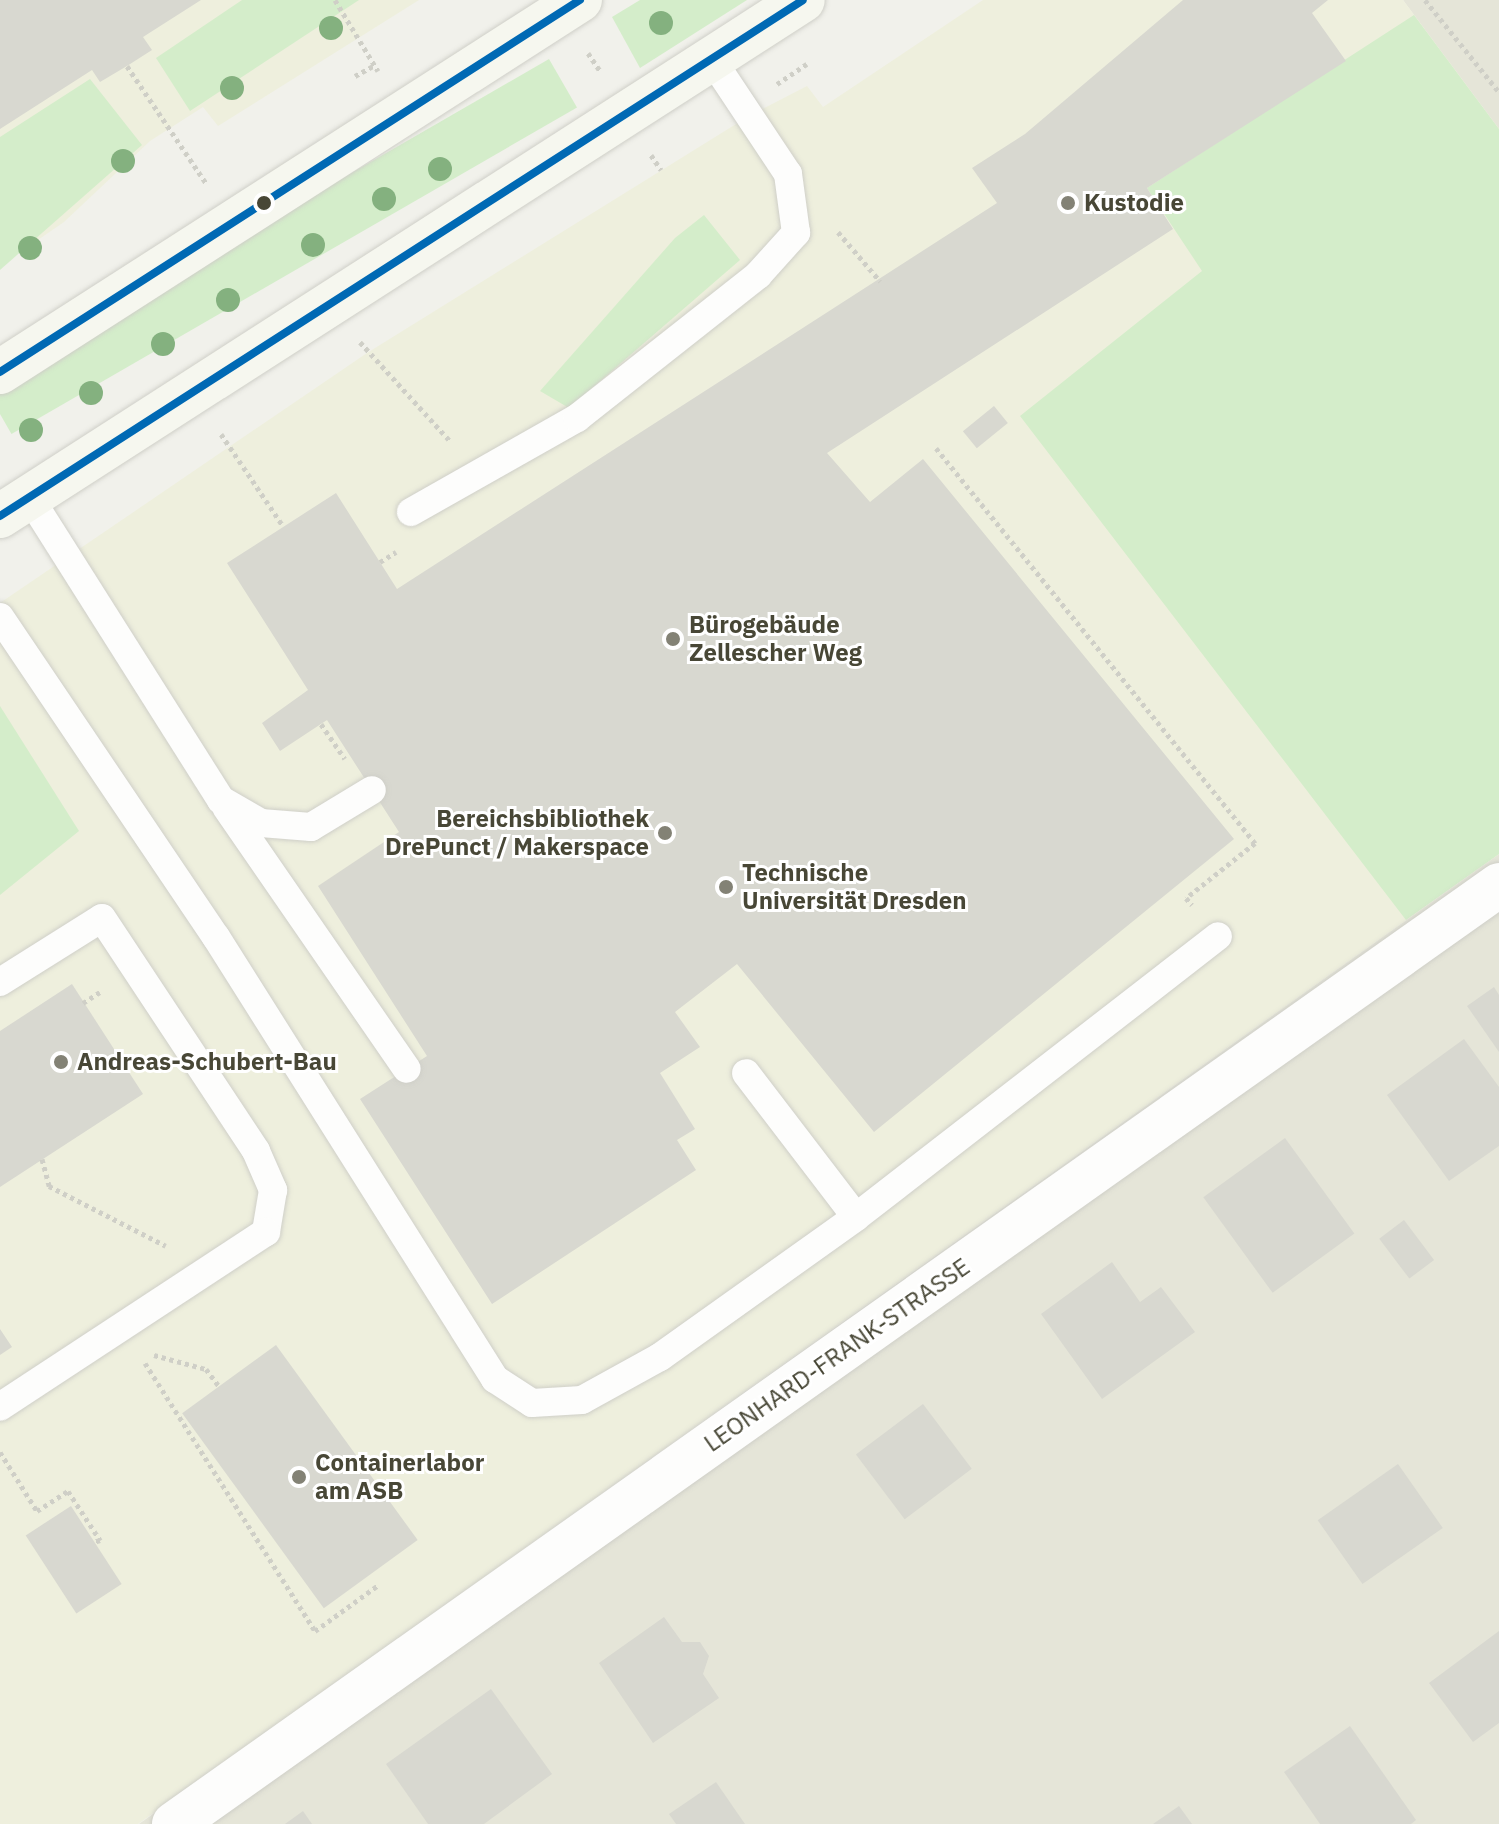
<!DOCTYPE html>
<meta charset="utf-8">
<style>
body{margin:0}
#map{position:relative;width:1499px;height:1824px;overflow:hidden;background:#f1f1eb;font-family:"IBM Plex Sans",sans-serif}
div>[style]{position:absolute}
[style*='--x']{left:calc(var(--x)*1px);top:calc(var(--y)*1px);width:calc(var(--w)*1px);rotate:calc(var(--a)*1deg)}
.residential>*{inset:0;background:#e5e5d8}
.education>*{inset:0;background:#eeefdd}
.green>*{inset:0;background:#d4edca;transform-origin:0 0}
.building>*{inset:0;background:#d8d8d0;transform-origin:0 0}
.path>*{height:5px;margin-top:-2.5px;transform-origin:0;background:repeating-linear-gradient(90deg,#cfcfc7 0 4px,transparent 0 8px)}
.roads{filter:drop-shadow(0 0 2px #cfcfc8) drop-shadow(0 0 2px #cfcfc8)}
.lane>*{height:28px;margin:-14px;padding:0 14px;transform-origin:14px;border-radius:14px;background:#fdfdfc}
.street>*{height:44px;margin:-22px;padding:0 22px;transform-origin:22px;border-radius:22px;background:#fdfdfc}
.secondary>*{height:44px;margin:-22px;padding:0 22px;transform-origin:22px;border-radius:22px;background:#f6f7ef}
.bus-1>*{height:8px;margin:-4px;padding:0 4px;transform-origin:4px;border-radius:4px;background:#0069b4}
.trees>*{width:24px;height:24px;margin:-12px;border-radius:50%;background:#84b17f}
.dots>*{width:22px;height:22px;translate:-50% -50%;box-sizing:border-box;border:4px solid #fff;border-radius:50%}
span{translate:-50% -50%;white-space:nowrap;text-align:center;line-height:1.15;-webkit-text-stroke:6px #fff;paint-order:stroke}
.poi-label{font-size:24px;color:#484736;font-weight:700}
.left{translate:0 -50%;text-align:left}
.right{translate:-100% -50%;text-align:right}
.street-label{font-size:24px;color:#484736}
</style>
<div id="map">
<div class="residential">
<i style="clip-path:polygon(1403px 0,1499px 0,1499px 129px,1414px 15px)"></i>
<i style="clip-path:polygon(1499px 854px,1499px 1824px,138px 1824px,139px 1824px)"></i>
</div>
<div class="education">
<i style="clip-path:polygon(0 0,419px 0,218px 126px,203px 107px,150px 141px,64px 222px,0 266px)"></i>
<i style="clip-path:polygon(983px 0,1403px 0,1499px 129px,1499px 854px,138px 1824px,0 1824px,0 603px,367px 353px,749px 116px,807px 86px,823px 107px)"></i>
</div>
<div class="green">
<i style="clip-path:polygon(242px 0,359px 0,190px 111px,156px 58px)"></i>
<i style="clip-path:polygon(640px 0,747px 0,640px 68px,612px 17px)"></i>
<i style="clip-path:polygon(1414px 15px,1499px 129px,1499px 854px,1406px 920px,1020px 416px,1202px 271px,1147px 188px)"></i>
<i style="left:549px;top:59px;width:56px;height:653px;rotate:60deg"></i>
<i style="clip-path:polygon(90px 79px,142px 145px,0 270px,0 137px)"></i>
<i style="clip-path:polygon(704px 215px,740px 260px,569px 408px,540px 391px,675px 238px)"></i>
<i style="clip-path:polygon(0 706px,79px 831px,0 895px)"></i>
</div>
<div class="building">
<i style="clip-path:polygon(0 0,201px 0,143px 37px,152px 50px,127px 66px,100px 82px,92px 70px,0 129px)"></i>
<i style="clip-path:polygon(1183px 0,1328px 0,1312px 13px,1346px 61px,1147px 188px,1173px 229px,827px 453px,870px 502px,923px 459px,1234px 839px,874px 1132px,737px 964px,675px 1012px,700px 1047px,660px 1073px,695px 1129px,677px 1140px,696px 1170px,492px 1304px,360px 1099px,427px 1056px,318px 886px,399px 832px,327px 720px,280px 751px,262px 723px,308px 690px,227px 563px,336px 493px,397px 589px,997px 203px,972px 168px,1025px 134px)"></i>
<i style="left:994px;top:406px;width:22px;height:40px;rotate:51deg"></i>
<i style="clip-path:polygon(72px 984px,143px 1094px,0 1187px,0 1031px)"></i>
<i style="clip-path:polygon(1494px 987px,1499px 995px,1499px 1052px,1467px 1006px)"></i>
<i style="clip-path:polygon(1464px 1039px,1499px 1087px,1499px 1146px,1449px 1181px,1387px 1095px)"></i>
<i style="left:1285px;top:1138px;width:118px;height:101px;rotate:54deg"></i>
<i style="left:1404px;top:1220px;width:50px;height:31px;rotate:53deg"></i>
<i style="clip-path:polygon(1112px 1262px,1140px 1302px,1161px 1287px,1195px 1332px,1102px 1399px,1041px 1314px)"></i>
<i style="clip-path:polygon(0 1329px,12px 1347px,0 1355px)"></i>
<i style="left:276px;top:1345px;width:241px;height:116px;rotate:54deg"></i>
<i style="left:923px;top:1404px;width:81px;height:84px;rotate:53deg"></i>
<i style="left:1398px;top:1464px;width:78px;height:98px;rotate:55deg"></i>
<i style="left:71px;top:1506px;width:93px;height:54px;rotate:57deg"></i>
<i style="clip-path:polygon(664px 1617px,682px 1642px,700px 1642px,709px 1656px,703px 1674px,719px 1698px,653px 1743px,599px 1663px)"></i>
<i style="clip-path:polygon(1499px 1631px,1499px 1723px,1473px 1742px,1429px 1683px)"></i>
<i style="clip-path:polygon(491px 1689px,552px 1774px,484px 1824px,428px 1824px,386px 1764px)"></i>
<i style="clip-path:polygon(1350px 1726px,1416px 1820px,1411px 1824px,1320px 1824px,1284px 1772px)"></i>
<i style="clip-path:polygon(716px 1782px,745px 1824px,676px 1824px,669px 1814px)"></i>
<i style="clip-path:polygon(1179px 1806px,1192px 1824px,1153px 1824px)"></i>
<i style="clip-path:polygon(303px 1811px,312px 1824px,285px 1824px)"></i>
</div>
<div class="path">
<i style="--x:335;--y:0;--w:83;--a:58.8"></i>
<i style="--x:1425;--y:0;--w:118;--a:51.2"></i>
<i style="--x:588;--y:53;--w:22;--a:56"></i>
<i style="--x:127;--y:66;--w:141;--a:56"></i>
<i style="--x:355;--y:76;--w:23;--a:-29"></i>
<i style="--x:777;--y:84;--w:36;--a:-34"></i>
<i style="--x:651;--y:155;--w:18;--a:56"></i>
<i style="--x:838;--y:232;--w:65;--a:49.4"></i>
<i style="--x:360;--y:342;--w:134;--a:47.7"></i>
<i style="--x:221;--y:434;--w:111;--a:56"></i>
<i style="--x:936;--y:448;--w:508;--a:51.08"></i>
<i style="--x:1255;--y:843;--w:88;--a:141.4"></i>
<i style="--x:1186;--y:898;--w:9;--a:49"></i>
<i style="--x:380;--y:562;--w:19;--a:-32"></i>
<i style="--x:321;--y:724;--w:42;--a:55.6"></i>
<i style="--x:83;--y:1003;--w:20;--a:-33"></i>
<i style="--x:42;--y:1159;--w:28;--a:75"></i>
<i style="--x:49;--y:1186;--w:131;--a:27.1"></i>
<i style="--x:154;--y:1355;--w:54;--a:15.1"></i>
<i style="--x:206;--y:1369;--w:21;--a:53"></i>
<i style="--x:145;--y:1363;--w:317;--a:57.6"></i>
<i style="--x:315;--y:1631;--w:77;--a:-36"></i>
<i style="--x:0;--y:1452;--w:70;--a:57.9"></i>
<i style="--x:37;--y:1511;--w:37;--a:-33"></i>
<i style="--x:68;--y:1491;--w:59;--a:56.9"></i>
<i style="--x:100;--y:1540;--w:6;--a:162"></i>
</div>
<div class="roads">
<div class="lane">
<i style="--x:30;--y:498;--w:357;--a:57.7"></i>
<i style="--x:221;--y:800;--w:46;--a:29.9"></i>
<i style="--x:261;--y:823;--w:50;--a:4.6"></i>
<i style="--x:311;--y:827;--w:71;--a:-31.2"></i>
<i style="--x:411;--y:512;--w:191;--a:-29.5"></i>
<i style="--x:577;--y:418;--w:231;--a:-38.3"></i>
<i style="--x:758;--y:275;--w:57;--a:-47.9"></i>
<i style="--x:796;--y:233;--w:60;--a:-97.7"></i>
<i style="--x:788;--y:174;--w:139;--a:-123.6"></i>
<i style="--x:0;--y:617;--w:386;--a:56"></i>
<i style="--x:216;--y:937;--w:523;--a:57.74"></i>
<i style="--x:495;--y:1379;--w:44;--a:33"></i>
<i style="--x:532;--y:1403;--w:50;--a:-3.4"></i>
<i style="--x:582;--y:1400;--w:89;--a:-28.9"></i>
<i style="--x:660;--y:1357;--w:241;--a:-35.5"></i>
<i style="--x:856;--y:1217;--w:181;--a:-127.4"></i>
<i style="--x:226;--y:807;--w:318;--a:55.4"></i>
<i style="--x:0;--y:982;--w:120;--a:-32.1"></i>
<i style="--x:102;--y:918;--w:279;--a:56.5"></i>
<i style="--x:256;--y:1151;--w:43;--a:66.4"></i>
<i style="--x:273;--y:1190;--w:43;--a:99.5"></i>
<i style="--x:266;--y:1232;--w:318;--a:146.7"></i>
<i style="--x:856;--y:1217;--w:458;--a:-37.8"></i>
</div>
<div class="street">
<i style="--x:174;--y:1824;--w:1624;--a:-35.32"></i>
</div>
<div class="secondary">
<i style="--x:0;--y:372;--w:689;--a:-32.68"></i>
<i style="--x:0;--y:516;--w:954;--a:-32.72"></i>
</div>
</div>
<div class="bus-1">
<i style="--x:0;--y:372;--w:689;--a:-32.68"></i>
<i style="--x:0;--y:516;--w:954;--a:-32.72"></i>
</div>
<div class="trees">
<i style="left:661px;top:23px"></i>
<i style="left:331px;top:28px"></i>
<i style="left:232px;top:88px"></i>
<i style="left:123px;top:161px"></i>
<i style="left:440px;top:169px"></i>
<i style="left:384px;top:199px"></i>
<i style="left:313px;top:245px"></i>
<i style="left:30px;top:248px"></i>
<i style="left:228px;top:300px"></i>
<i style="left:163px;top:344px"></i>
<i style="left:91px;top:393px"></i>
<i style="left:31px;top:430px"></i>
</div>
<div class="dots">
<i style="left:264px;top:203px;background:#484736"></i>
<i style="left:1068px;top:203px;background:#838275"></i>
<i style="left:673px;top:639px;background:#838275"></i>
<i style="left:665px;top:833px;background:#838275"></i>
<i style="left:726px;top:887px;background:#838275"></i>
<i style="left:61px;top:1062px;background:#838275"></i>
<i style="left:299px;top:1477px;background:#838275"></i>
</div>
<div class="poi-label">
<span class="left" style="left:1084px;top:203px">Kustodie</span>
<span class="left" style="left:689px;top:639px">Bürogebäude<br>Zellescher Weg</span>
<span class="right" style="left:649px;top:833px">Bereichsbibliothek<br>DrePunct / Makerspace</span>
<span class="left" style="left:742px;top:887px">Technische<br>Universität Dresden</span>
<span class="left" style="left:77px;top:1062px">Andreas-Schubert-Bau</span>
<span class="left" style="left:315px;top:1477px">Containerlabor<br>am ASB</span>
</div>
<div class="street-label">
<span style="left:837px;top:1355px;rotate:-35deg">LEONHARD-FRANK-STRASSE</span>
</div>
</div>
